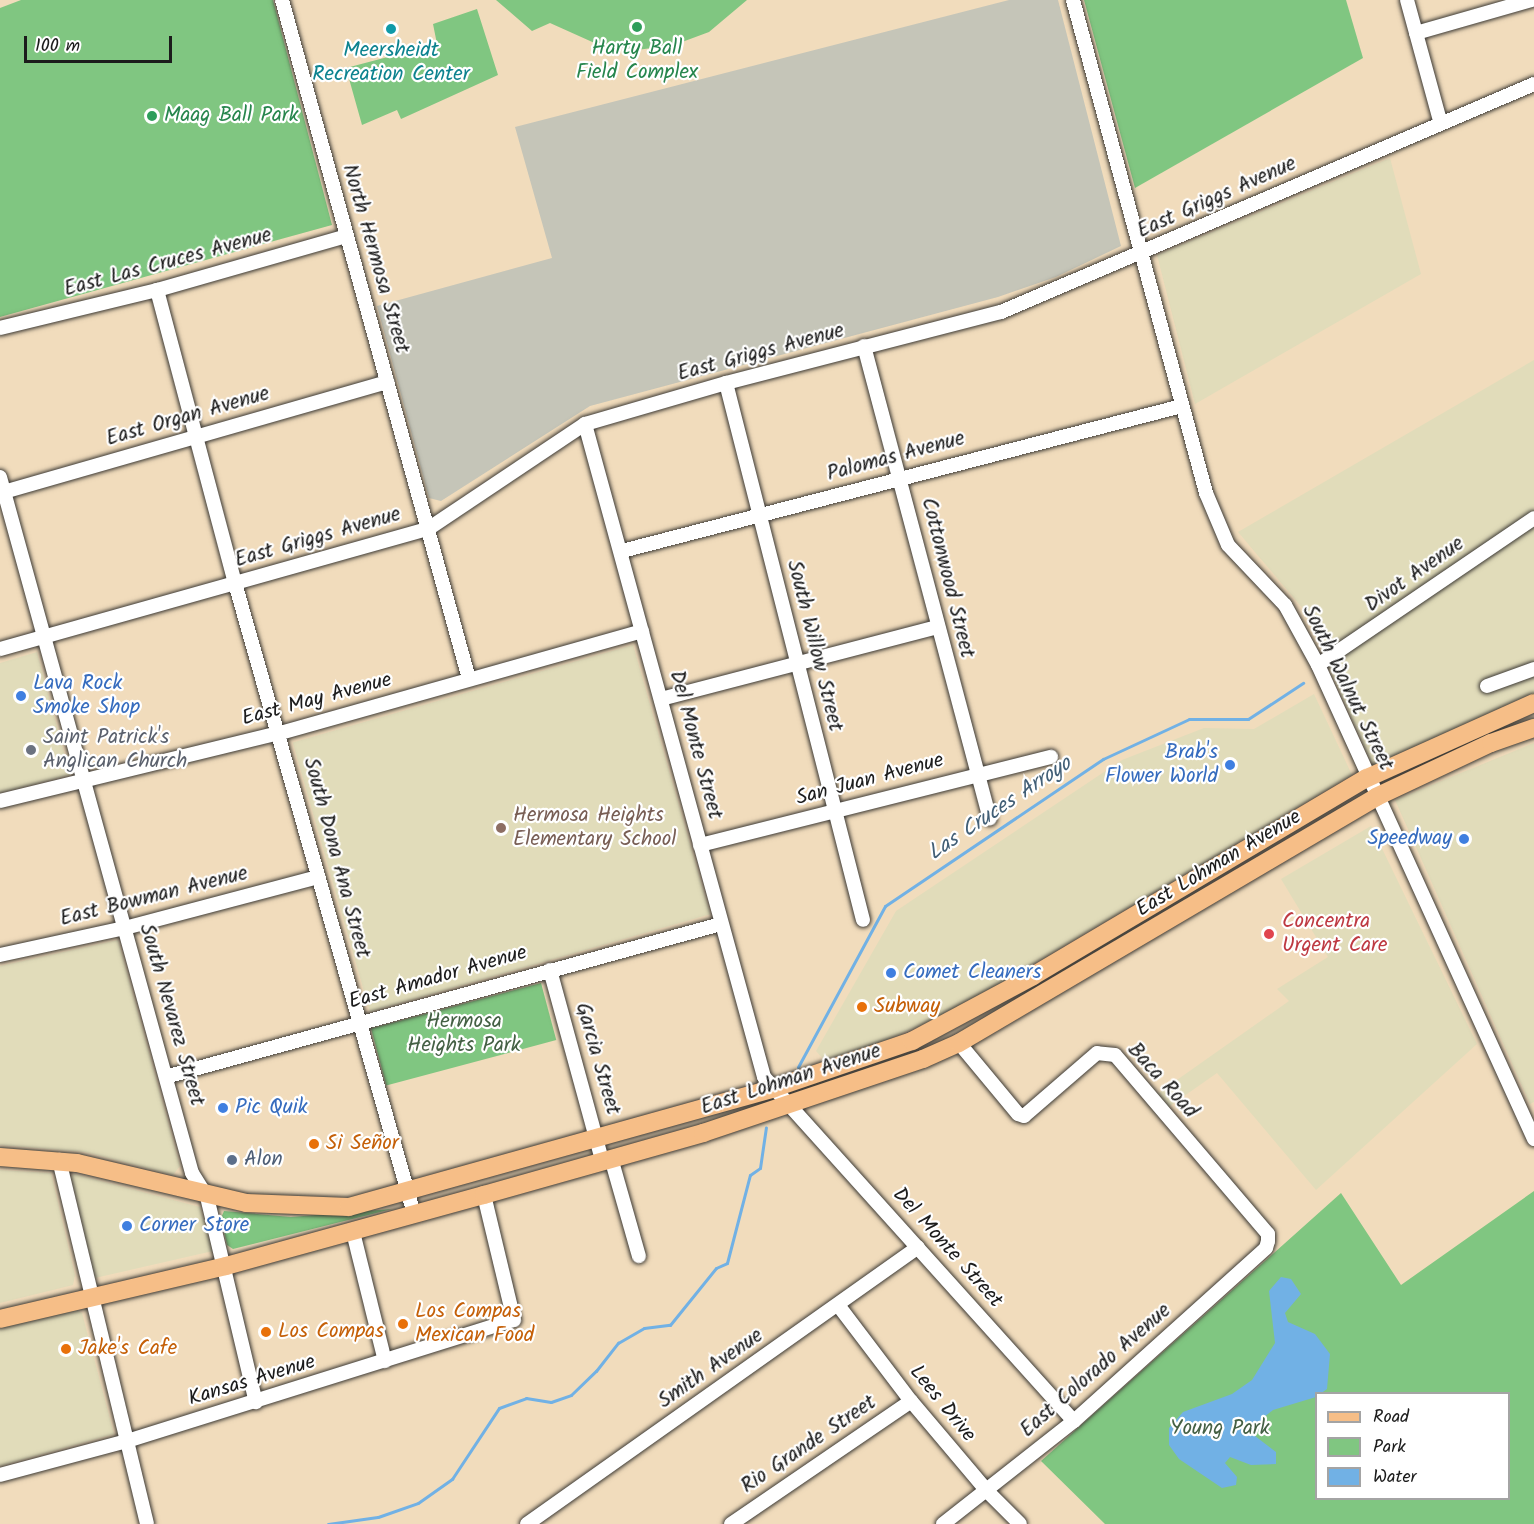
<!DOCTYPE html>
<meta charset="utf-8">
<style>
body{margin:0}
#map{position:relative;width:1534px;height:1524px;overflow:hidden;background:#f1dcbc;font-family:Kalam,sans-serif}
div>[style]{position:absolute}
[style*='--x']{left:calc(var(--x)*1px);top:calc(var(--y)*1px);width:calc(var(--w)*1px);rotate:calc(var(--a)*1deg)}
.built>*{inset:0;background:#e1dcba;transform-origin:0 0}
.industrial>*{inset:0;background:#c5c5b8}
.green>*{inset:0;background:#80c681;transform-origin:0 0}
.water>*{inset:0;background:#71b1e5}
.stream>*{height:3px;margin:-1.5px;padding:0 1.5px;transform-origin:1.5px;border-radius:1.5px;background:#71b1e5}
.roads{filter:drop-shadow(0 0 2px #3c3934) drop-shadow(0 0 2px #3c3934)}
.minor>*{height:14px;margin:-7px;padding:0 7px;transform-origin:7px;border-radius:7px;background:#fff}
.major>*{height:18px;margin:-9px;padding:0 9px;transform-origin:9px;border-radius:9px;background:#f6be87}
.dots>*{width:16px;height:16px;translate:-50% -50%;box-sizing:border-box;border:3px solid #fff;border-radius:50%}
span{translate:-50% -50%;white-space:nowrap;text-align:center;line-height:1.15;-webkit-text-stroke:4.5px #fff;paint-order:stroke}
.leisure-label{font-size:21px;color:#27864d}
.left{translate:0 -50%;text-align:left}
.culture-label{font-size:21px;color:#0d838f}
.street-label{font-size:21px;color:#1c1c1c}
.shop-label{font-size:21px;color:#366cbe}
.right{translate:-100% -50%;text-align:right}
.worship-label{font-size:21px;color:#5b616d}
.education-label{font-size:21px;color:#785e54}
.health-label{font-size:21px;color:#be3a42}
.food-label{font-size:21px;color:#c56008}
.park-label{font-size:21px;color:#446044}
.service-label{font-size:21px;color:#4e5e75}
.water-label{font-size:22px;color:#425f76;font-style:italic}
.legend{position:absolute;left:1315px;top:1392px;width:195px;height:108px;box-sizing:border-box;background:#fff;border:2px solid #a4a4a4;margin:0;padding:8px 10px;list-style:none;font-size:18px;color:#1c1c1c}
.legend li{display:flex;align-items:center;gap:12px;height:30px}
.legend b{width:30px;border:2px solid #a4a4a4}
.scale{position:absolute;left:24px;top:36px;width:148px;height:27px;box-sizing:border-box;border:3px solid #1c1c1c;border-top:0;padding-left:8px;font-size:18px;line-height:21px;white-space:nowrap;color:#1c1c1c;-webkit-text-stroke:4px #fff;paint-order:stroke}
</style>
<div id="map">
<div class="built">
<i style="clip-path:polygon(1390px 158px,1421px 274px,1195px 404px,1157px 255px)"></i>
<i style="clip-path:polygon(1534px 360px,1534px 695px,1373px 767px,1304px 610px,1238px 532px)"></i>
<i style="left:633px;top:645px;width:280px;height:354px;rotate:74deg"></i>
<i style="clip-path:polygon(37px 652px,70px 775px,0 793px,0 663px)"></i>
<i style="clip-path:polygon(1314px 694px,1352px 775px,959px 1008px,887px 1040px,824px 1060px,816px 1051px,896px 911px,1122px 760px,1204px 728px,1254px 729px)"></i>
<i style="clip-path:polygon(1534px 743px,1534px 1102px,1530px 1104px,1395px 800px)"></i>
<i style="clip-path:polygon(1371px 826px,1477px 1044px,1316px 1190px,1217px 1073px,1167px 1108px,1157px 1094px,1289px 1001px,1277px 989px,1328px 957px,1281px 879px)"></i>
<i style="clip-path:polygon(118px 940px,180px 1166px,173px 1175px,85px 1152px,0 1145px,0 966px)"></i>
<i style="clip-path:polygon(0 1170px,51px 1173px,75px 1275px,73px 1285px,0 1303px)"></i>
<i style="clip-path:polygon(74px 1174px,200px 1207px,213px 1251px,95px 1278px,71px 1177px)"></i>
<i style="clip-path:polygon(77px 1310px,82px 1313px,114px 1434px,0 1466px,0 1328px)"></i>
</div>
<div class="industrial">
<i style="clip-path:polygon(1009px 0,1058px 0,1121px 246px,1056px 277px,998px 297px,590px 406px,441px 501px,429px 498px,377px 306px,552px 258px,515px 127px)"></i>
</div>
<div class="green">
<i style="clip-path:polygon(21px 0,273px 0,332px 225px,0 317px,0 8px)"></i>
<i style="clip-path:polygon(496px 0,747px 0,709px 32px,674px 45px,637px 50px,599px 45px,550px 23px,532px 31px)"></i>
<i style="clip-path:polygon(1084px 0,1346px 0,1363px 58px,1135px 188px)"></i>
<i style="clip-path:polygon(477px 9px,498px 75px,401px 119px,397px 110px,362px 125px,346px 68px,437px 44px,433px 24px)"></i>
<i style="left:541px;top:983px;width:59px;height:176px;rotate:75deg"></i>
<i style="clip-path:polygon(evenodd,1534px 1191px,1534px 1524px,1105px 1524px,1041px 1461px,1341px 1193px,1401px 1285px,1534px 1191px,1316px 1394px,1508px 1394px,1508px 1498px,1316px 1498px,1316px 1394px)"></i>
<i style="clip-path:polygon(392px 1209px,233px 1249px,227px 1245px,221px 1218px,224px 1211px,291px 1217px)"></i>
</div>
<div class="water">
<i style="clip-path:polygon(1281px 1277px,1291px 1279px,1301px 1294px,1285px 1313px,1288px 1322px,1315px 1334px,1330px 1354px,1327px 1389px,1316px 1397px,1273px 1410px,1263px 1418px,1255px 1436px,1276px 1452px,1276px 1464px,1251px 1465px,1230px 1457px,1225px 1463px,1237px 1477px,1236px 1485px,1222px 1488px,1179px 1459px,1169px 1445px,1169px 1428px,1183px 1412px,1232px 1394px,1252px 1380px,1275px 1343px,1269px 1291px)"></i>
</div>
<div class="stream">
<i style="--x:798;--y:1067;--w:183;--a:-61.6"></i>
<i style="--x:885;--y:906;--w:263;--a:-34"></i>
<i style="--x:1103;--y:759;--w:95;--a:-24.9"></i>
<i style="--x:1189;--y:719;--w:59;--a:0"></i>
<i style="--x:1248;--y:719;--w:66;--a:-33.2"></i>
<i style="--x:328;--y:1524;--w:50;--a:-8"></i>
<i style="--x:378;--y:1517;--w:42;--a:-19.3"></i>
<i style="--x:418;--y:1503;--w:42;--a:-35.2"></i>
<i style="--x:452;--y:1479;--w:85;--a:-56.5"></i>
<i style="--x:499;--y:1408;--w:29;--a:-20"></i>
<i style="--x:526;--y:1398;--w:25;--a:9"></i>
<i style="--x:551;--y:1402;--w:21;--a:-19"></i>
<i style="--x:571;--y:1395;--w:35;--a:-44"></i>
<i style="--x:596;--y:1371;--w:36;--a:-52"></i>
<i style="--x:618;--y:1343;--w:30;--a:-30"></i>
<i style="--x:644;--y:1328;--w:26;--a:-7"></i>
<i style="--x:670;--y:1325;--w:73;--a:-51.1"></i>
<i style="--x:716;--y:1268;--w:12;--a:-24"></i>
<i style="--x:727;--y:1263;--w:91;--a:-75.4"></i>
<i style="--x:750;--y:1175;--w:12;--a:-35"></i>
<i style="--x:760;--y:1168;--w:41;--a:-81.7"></i>
</div>
<div class="roads">
<div class="minor">
<i style="--x:282;--y:0;--w:704;--a:74.6"></i>
<i style="--x:1073;--y:0;--w:511;--a:74.9"></i>
<i style="--x:1206;--y:493;--w:56;--a:67.1"></i>
<i style="--x:1228;--y:545;--w:83;--a:46.5"></i>
<i style="--x:1285;--y:605;--w:68;--a:61.2"></i>
<i style="--x:1318;--y:665;--w:521;--a:65.5"></i>
<i style="--x:1407;--y:0;--w:125;--a:74.7"></i>
<i style="--x:1416;--y:33;--w:121;--a:-15.9"></i>
<i style="--x:157;--y:290;--w:303;--a:75.1"></i>
<i style="--x:235;--y:583;--w:656;--a:74.16"></i>
<i style="--x:0;--y:328;--w:162;--a:-13.6"></i>
<i style="--x:157;--y:290;--w:197;--a:-15.9"></i>
<i style="--x:864;--y:346;--w:489;--a:75.1"></i>
<i style="--x:726;--y:383;--w:554;--a:75.69"></i>
<i style="--x:585;--y:424;--w:677;--a:74.67"></i>
<i style="--x:764;--y:1077;--w:463;--a:48"></i>
<i style="--x:0;--y:477;--w:722;--a:74.58"></i>
<i style="--x:192;--y:1173;--w:28;--a:58"></i>
<i style="--x:207;--y:1197;--w:211;--a:76.6"></i>
<i style="--x:0;--y:493;--w:403;--a:-16"></i>
<i style="--x:622;--y:551;--w:578;--a:-14.52"></i>
<i style="--x:0;--y:649;--w:445;--a:-15.7"></i>
<i style="--x:428;--y:529;--w:189;--a:-33.8"></i>
<i style="--x:585;--y:424;--w:147;--a:-16.2"></i>
<i style="--x:726;--y:383;--w:284;--a:-14.5"></i>
<i style="--x:1001;--y:312;--w:580;--a:-23.16"></i>
<i style="--x:1318;--y:665;--w:261;--a:-34.2"></i>
<i style="--x:1487;--y:686;--w:50;--a:-19.9"></i>
<i style="--x:661;--y:699;--w:285;--a:-14.6"></i>
<i style="--x:0;--y:801;--w:288;--a:-13.7"></i>
<i style="--x:280;--y:733;--w:376;--a:-15.7"></i>
<i style="--x:700;--y:845;--w:362;--a:-14.1"></i>
<i style="--x:0;--y:955;--w:128;--a:-12.2"></i>
<i style="--x:125;--y:928;--w:200;--a:-14.8"></i>
<i style="--x:550;--y:970;--w:197;--a:74.7"></i>
<i style="--x:169;--y:1076;--w:573;--a:-15.4"></i>
<i style="--x:611;--y:1158;--w:102;--a:74.1"></i>
<i style="--x:59;--y:1160;--w:374;--a:76.4"></i>
<i style="--x:353;--y:1232;--w:133;--a:76.1"></i>
<i style="--x:838;--y:1305;--w:121;--a:52.8"></i>
<i style="--x:911;--y:1401;--w:119;--a:49.8"></i>
<i style="--x:988;--y:1492;--w:45;--a:45"></i>
<i style="--x:0;--y:1475;--w:131;--a:-15"></i>
<i style="--x:127;--y:1441;--w:405;--a:-17.4"></i>
<i style="--x:514;--y:1320;--w:129;--a:-103.5"></i>
<i style="--x:527;--y:1524;--w:479;--a:-35.3"></i>
<i style="--x:731;--y:1524;--w:218;--a:-34.3"></i>
<i style="--x:943;--y:1524;--w:167;--a:-38.2"></i>
<i style="--x:1074;--y:1421;--w:258;--a:-42"></i>
<i style="--x:1266;--y:1248;--w:7;--a:-74"></i>
<i style="--x:1268;--y:1241;--w:7;--a:-90"></i>
<i style="--x:1268;--y:1234;--w:235;--a:-130.5"></i>
<i style="--x:1115;--y:1055;--w:18;--a:-174"></i>
<i style="--x:1097;--y:1053;--w:96;--a:139.2"></i>
<i style="--x:1024;--y:1116;--w:6;--a:-162"></i>
<i style="--x:1018;--y:1114;--w:92;--a:-129.7"></i>
</div>
<div class="major">
<i style="--x:0;--y:1157;--w:77;--a:4.5"></i>
<i style="--x:77;--y:1163;--w:174;--a:13.3"></i>
<i style="--x:246;--y:1203;--w:103;--a:2.2"></i>
<i style="--x:349;--y:1207;--w:441;--a:-15.6"></i>
<i style="--x:774;--y:1088;--w:146;--a:-18.8"></i>
<i style="--x:912;--y:1041;--w:137;--a:-28.2"></i>
<i style="--x:1033;--y:976;--w:388;--a:-30.7"></i>
<i style="--x:1367;--y:778;--w:183;--a:-24.2"></i>
<i style="--x:0;--y:1319;--w:232;--a:-13.2"></i>
<i style="--x:226;--y:1266;--w:268;--a:-15.4"></i>
<i style="--x:484;--y:1195;--w:228;--a:-15.8"></i>
<i style="--x:703;--y:1133;--w:232;--a:-18.6"></i>
<i style="--x:923;--y:1059;--w:39;--a:-24"></i>
<i style="--x:959;--y:1043;--w:484;--a:-30.5"></i>
<i style="--x:1376;--y:797;--w:127;--a:-25.2"></i>
<i style="--x:1491;--y:743;--w:46;--a:-19.2"></i>
</div>
</div>
<div class="dots">
<i style="left:637px;top:27px;background:#2e9e5b"></i>
<i style="left:391px;top:29px;background:#0f9aa8"></i>
<i style="left:152px;top:116px;background:#2e9e5b"></i>
<i style="left:21px;top:696px;background:#3f7fe0"></i>
<i style="left:31px;top:750px;background:#6b7280"></i>
<i style="left:1230px;top:765px;background:#3f7fe0"></i>
<i style="left:501px;top:828px;background:#8d6e63"></i>
<i style="left:1464px;top:839px;background:#3f7fe0"></i>
<i style="left:1269px;top:934px;background:#e0444e"></i>
<i style="left:891px;top:973px;background:#3f7fe0"></i>
<i style="left:862px;top:1007px;background:#e8710a"></i>
<i style="left:223px;top:1108px;background:#3f7fe0"></i>
<i style="left:314px;top:1144px;background:#e8710a"></i>
<i style="left:232px;top:1160px;background:#5c6f8a"></i>
<i style="left:127px;top:1226px;background:#3f7fe0"></i>
<i style="left:403px;top:1324px;background:#e8710a"></i>
<i style="left:266px;top:1332px;background:#e8710a"></i>
<i style="left:66px;top:1349px;background:#e8710a"></i>
</div>
<div class="leisure-label">
<span style="left:637px;top:61px">Harty Ball<br>Field Complex</span>
<span class="left" style="left:164px;top:116px">Maag Ball Park</span>
</div>
<div class="culture-label">
<span style="left:391px;top:63px">Meersheidt<br>Recreation Center</span>
</div>
<div class="street-label">
<span style="left:1217px;top:198px;rotate:-24deg">East Griggs Avenue</span>
<span style="left:375px;top:259px;rotate:74deg">North Hermosa Street</span>
<span style="left:168px;top:263px;rotate:-15deg">East Las Cruces Avenue</span>
<span style="left:761px;top:353px;rotate:-15deg">East Griggs Avenue</span>
<span style="left:188px;top:417px;rotate:-16deg">East Organ Avenue</span>
<span style="left:896px;top:457px;rotate:-15deg">Palomas Avenue</span>
<span style="left:318px;top:538px;rotate:-16deg">East Griggs Avenue</span>
<span style="left:1415px;top:575px;rotate:-35deg">Divot Avenue</span>
<span style="left:947px;top:578px;rotate:76deg">Cottonwood Street</span>
<span style="left:814px;top:646px;rotate:76deg">South Willow Street</span>
<span style="left:1347px;top:688px;rotate:64deg">South Walnut Street</span>
<span style="left:317px;top:700px;rotate:-15deg">East May Avenue</span>
<span style="left:695px;top:745px;rotate:75deg">Del Monte Street</span>
<span style="left:870px;top:780px;rotate:-15deg">San Juan Avenue</span>
<span style="left:336px;top:858px;rotate:75deg">South Dona Ana Street</span>
<span style="left:1219px;top:864px;rotate:-31deg">East Lohman Avenue</span>
<span style="left:154px;top:897px;rotate:-14deg">East Bowman Avenue</span>
<span style="left:438px;top:978px;rotate:-16deg">East Amador Avenue</span>
<span style="left:171px;top:1015px;rotate:74deg">South Nevarez Street</span>
<span style="left:597px;top:1059px;rotate:74deg">Garcia Street</span>
<span style="left:791px;top:1080px;rotate:-18deg">East Lohman Avenue</span>
<span style="left:1162px;top:1081px;rotate:48deg">Baca Road</span>
<span style="left:947px;top:1248px;rotate:48deg">Del Monte Street</span>
<span style="left:711px;top:1369px;rotate:-35deg">Smith Avenue</span>
<span style="left:1096px;top:1371px;rotate:-41deg">East Colorado Avenue</span>
<span style="left:252px;top:1381px;rotate:-17deg">Kansas Avenue</span>
<span style="left:942px;top:1404px;rotate:51deg">Lees Drive</span>
<span style="left:809px;top:1445px;rotate:-34deg">Rio Grande Street</span>
</div>
<div class="shop-label">
<span class="left" style="left:33px;top:696px">Lava Rock<br>Smoke Shop</span>
<span class="right" style="left:1218px;top:765px">Brab's<br>Flower World</span>
<span class="right" style="left:1452px;top:839px">Speedway</span>
<span class="left" style="left:903px;top:973px">Comet Cleaners</span>
<span class="left" style="left:235px;top:1108px">Pic Quik</span>
<span class="left" style="left:139px;top:1226px">Corner Store</span>
</div>
<div class="worship-label">
<span class="left" style="left:43px;top:750px">Saint Patrick's<br>Anglican Church</span>
</div>
<div class="education-label">
<span class="left" style="left:513px;top:828px">Hermosa Heights<br>Elementary School</span>
</div>
<div class="health-label">
<span class="left" style="left:1282px;top:934px">Concentra<br>Urgent Care</span>
</div>
<div class="food-label">
<span class="left" style="left:874px;top:1007px">Subway</span>
<span class="left" style="left:326px;top:1144px">Si Señor</span>
<span class="left" style="left:415px;top:1324px">Los Compas<br>Mexican Food</span>
<span class="left" style="left:278px;top:1332px">Los Compas</span>
<span class="left" style="left:78px;top:1349px">Jake's Cafe</span>
</div>
<div class="park-label">
<span style="left:464px;top:1034px">Hermosa<br>Heights Park</span>
<span style="left:1220px;top:1429px">Young Park</span>
</div>
<div class="service-label">
<span class="left" style="left:244px;top:1160px">Alon</span>
</div>
<div class="water-label">
<span style="left:1000px;top:809px;rotate:-34deg">Las Cruces Arroyo</span>
</div>
<ul class="legend">
<li><b style="height:8px;background:#f6be87"></b>Road</li>
<li><b style="height:16px;background:#80c681"></b>Park</li>
<li><b style="height:16px;background:#71b1e5"></b>Water</li>
</ul>
<div class="scale">100 m</div>
</div>
